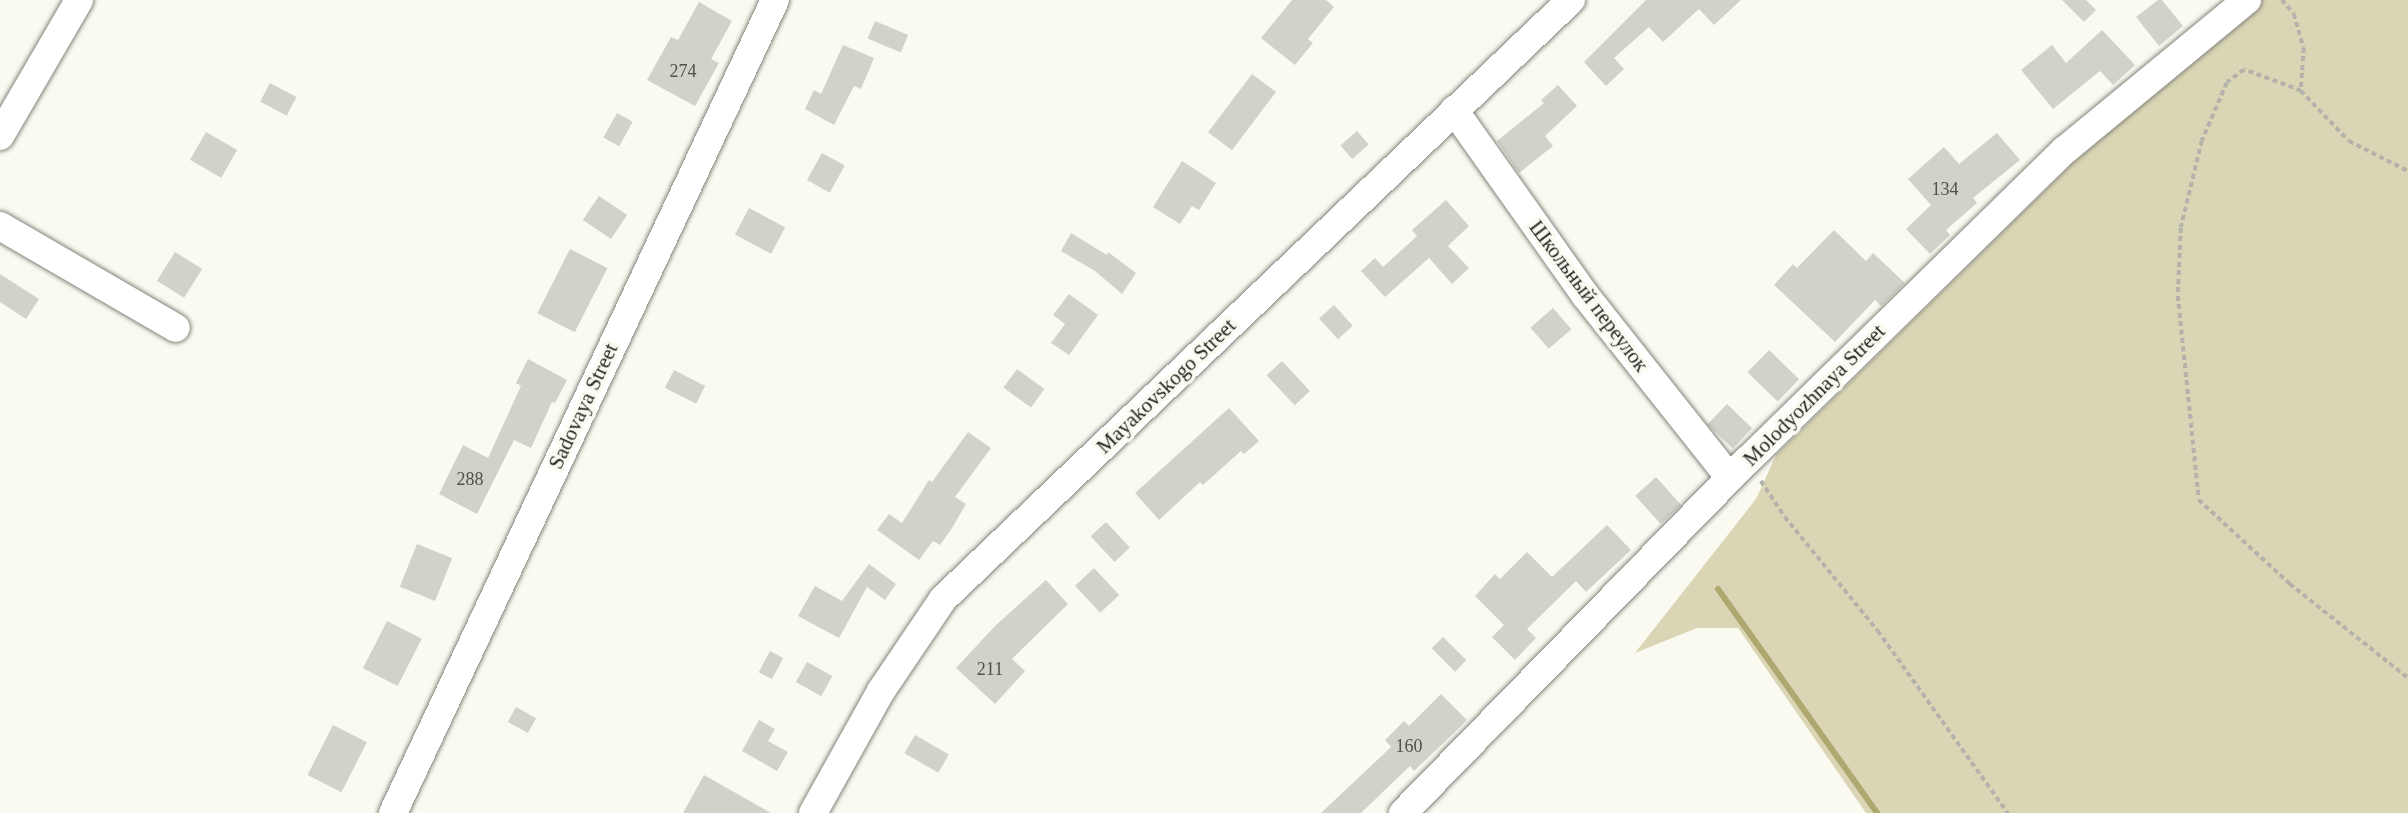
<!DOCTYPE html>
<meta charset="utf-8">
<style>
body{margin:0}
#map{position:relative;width:2408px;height:813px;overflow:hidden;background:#fbfaf1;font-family:"Times New Roman",serif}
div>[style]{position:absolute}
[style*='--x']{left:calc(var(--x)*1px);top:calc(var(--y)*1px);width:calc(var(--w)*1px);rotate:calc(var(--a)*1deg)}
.green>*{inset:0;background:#dad6b5}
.stream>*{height:6px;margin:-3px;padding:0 3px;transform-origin:3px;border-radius:3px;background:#afa770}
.building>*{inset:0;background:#d3d2ca;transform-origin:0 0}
.path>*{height:3.5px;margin-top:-1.75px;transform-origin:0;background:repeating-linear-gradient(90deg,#b3b2ab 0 5px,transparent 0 8.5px)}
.roads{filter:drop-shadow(0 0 2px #84847c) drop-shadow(0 0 2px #84847c)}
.minor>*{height:28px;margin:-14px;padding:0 14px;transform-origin:14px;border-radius:14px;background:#fff}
span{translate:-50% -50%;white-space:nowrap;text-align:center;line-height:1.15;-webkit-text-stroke:7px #fbfaf1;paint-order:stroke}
.number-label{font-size:18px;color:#50504c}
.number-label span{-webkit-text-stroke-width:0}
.street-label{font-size:21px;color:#252422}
</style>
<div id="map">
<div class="green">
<i style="clip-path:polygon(2257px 0,2408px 0,2408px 813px,1866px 813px,1738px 628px,1697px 628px,1635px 653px,1756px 499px,1776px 455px,2098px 138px)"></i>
</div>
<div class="stream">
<i style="--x:1718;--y:589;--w:275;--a:54.6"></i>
</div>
<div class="building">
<i style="clip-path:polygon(1292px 0,1326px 0,1334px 7px,1308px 39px,1313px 43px,1295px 65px,1261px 38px)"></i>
<i style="clip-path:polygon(1646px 0,1741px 0,1714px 25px,1699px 9px,1663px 42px,1649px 27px,1614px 58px,1624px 69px,1606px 86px,1584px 62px)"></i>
<i style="clip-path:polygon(2062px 0,2086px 0,2096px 10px,2084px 22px)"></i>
<i style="clip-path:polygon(2158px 0,2162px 0,2183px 26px,2159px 46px,2136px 17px)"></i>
<i style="clip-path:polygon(699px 2px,732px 21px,711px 59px,719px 63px,695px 106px,647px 80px,671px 37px,678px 40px)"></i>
<i style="left:875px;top:21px;width:36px;height:19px;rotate:23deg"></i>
<i style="clip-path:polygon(2102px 30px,2135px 65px,2113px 85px,2100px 71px,2053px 109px,2021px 70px,2052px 45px,2066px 63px)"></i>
<i style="clip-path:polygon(843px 45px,874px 58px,861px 89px,854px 86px,834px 125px,805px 109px,814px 90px,821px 94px)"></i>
<i style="left:1252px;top:74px;width:30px;height:73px;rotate:37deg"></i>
<i style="left:270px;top:83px;width:30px;height:21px;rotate:28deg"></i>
<i style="clip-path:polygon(1558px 85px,1577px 106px,1545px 136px,1553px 146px,1519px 173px,1497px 141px,1544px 103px,1541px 100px)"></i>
<i style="left:617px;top:113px;width:18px;height:28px;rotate:29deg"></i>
<i style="left:1357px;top:131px;width:18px;height:22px;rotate:49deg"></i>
<i style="left:206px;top:132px;width:36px;height:32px;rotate:30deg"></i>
<i style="clip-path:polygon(1997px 133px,2020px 160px,1973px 198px,1977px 203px,1946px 230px,1950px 235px,1930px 254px,1906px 229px,1931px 205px,1908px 179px,1944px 147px,1959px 164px)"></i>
<i style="left:822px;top:153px;width:26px;height:31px;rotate:29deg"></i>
<i style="clip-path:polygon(1182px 161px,1216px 183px,1199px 210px,1192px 206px,1180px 224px,1153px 207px)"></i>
<i style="left:599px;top:196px;width:34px;height:29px;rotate:34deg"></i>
<i style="clip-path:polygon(1446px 200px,1469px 226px,1448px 246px,1469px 268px,1452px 284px,1429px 258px,1385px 297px,1361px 271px,1375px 258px,1383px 267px,1417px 236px,1412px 230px)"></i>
<i style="left:749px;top:208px;width:41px;height:30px;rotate:28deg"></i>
<i style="clip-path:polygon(1834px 230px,1866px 261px,1873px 253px,1905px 283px,1881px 306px,1875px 300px,1835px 342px,1774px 285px,1793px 264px,1797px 268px)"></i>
<i style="clip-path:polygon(1071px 233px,1107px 255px,1108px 252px,1136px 273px,1122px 294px,1095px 271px,1061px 251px)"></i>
<i style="left:570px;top:249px;width:42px;height:72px;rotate:27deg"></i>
<i style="left:175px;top:252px;width:32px;height:34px;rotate:32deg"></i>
<i style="clip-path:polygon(0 274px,39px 299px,26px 319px,0 302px)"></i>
<i style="clip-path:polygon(1069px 294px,1098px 315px,1069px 355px,1051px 343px,1065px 324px,1053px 315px)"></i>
<i style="left:1334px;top:305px;width:28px;height:20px;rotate:48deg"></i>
<i style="left:1553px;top:308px;width:28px;height:30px;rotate:49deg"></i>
<i style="left:1769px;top:350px;width:42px;height:31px;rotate:44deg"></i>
<i style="clip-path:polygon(528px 359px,567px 380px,555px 403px,552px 402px,531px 448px,514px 440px,477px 514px,439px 494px,463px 445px,488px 458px,521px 386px,516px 383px)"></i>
<i style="left:1282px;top:361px;width:41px;height:21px;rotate:47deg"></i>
<i style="left:1017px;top:369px;width:34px;height:23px;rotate:36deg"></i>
<i style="left:674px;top:370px;width:35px;height:20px;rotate:27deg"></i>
<i style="left:1727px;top:404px;width:35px;height:28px;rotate:44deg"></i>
<i style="clip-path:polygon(1229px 408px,1259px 441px,1244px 454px,1241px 451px,1203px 485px,1200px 482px,1159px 520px,1135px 493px)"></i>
<i style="clip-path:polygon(968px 432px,991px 448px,955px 497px,966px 504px,952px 528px,940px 545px,933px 541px,919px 560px,877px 530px,889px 514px,902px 523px,929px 480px,932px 482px)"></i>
<i style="left:1656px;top:477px;width:38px;height:28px;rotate:48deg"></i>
<i style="left:1106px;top:522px;width:35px;height:21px;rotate:47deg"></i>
<i style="clip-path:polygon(1607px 525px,1631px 550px,1586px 592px,1576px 581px,1527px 629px,1536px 638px,1515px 660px,1492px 637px,1504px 625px,1475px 596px,1495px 574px,1500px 579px,1527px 552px,1552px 577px)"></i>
<i style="left:417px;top:544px;width:38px;height:46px;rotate:22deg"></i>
<i style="clip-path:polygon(869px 564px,896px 584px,885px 600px,867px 587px,839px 638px,798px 616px,815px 586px,842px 601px)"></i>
<i style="left:1094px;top:568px;width:37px;height:26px;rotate:47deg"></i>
<i style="clip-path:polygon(1046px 580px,1068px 604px,1012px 659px,1025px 671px,995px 704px,956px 668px,995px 626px)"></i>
<i style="left:387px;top:621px;width:39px;height:53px;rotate:27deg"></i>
<i style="left:1443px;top:637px;width:33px;height:16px;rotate:45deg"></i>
<i style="left:770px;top:651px;width:15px;height:24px;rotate:28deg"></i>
<i style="left:807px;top:662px;width:29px;height:23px;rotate:29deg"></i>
<i style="clip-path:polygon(1441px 694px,1467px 720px,1454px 733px,1414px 771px,1410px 766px,1361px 813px,1321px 813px,1391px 747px,1385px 740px,1404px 721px,1409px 726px)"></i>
<i style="left:516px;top:707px;width:23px;height:17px;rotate:29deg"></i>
<i style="clip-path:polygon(759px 720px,775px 729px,768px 741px,788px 752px,777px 771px,742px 751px)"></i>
<i style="left:333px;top:725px;width:38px;height:56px;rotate:27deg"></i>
<i style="left:915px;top:735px;width:39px;height:21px;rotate:30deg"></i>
<i style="clip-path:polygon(704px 775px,771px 813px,683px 813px)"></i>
</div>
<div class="path">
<i style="--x:2282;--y:0;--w:18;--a:49"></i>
<i style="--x:2294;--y:14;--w:35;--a:74"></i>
<i style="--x:2304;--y:48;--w:43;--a:94"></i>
<i style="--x:2301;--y:91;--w:69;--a:46.2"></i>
<i style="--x:2349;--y:141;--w:66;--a:27"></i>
<i style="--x:2301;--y:91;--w:61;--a:-159.8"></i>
<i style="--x:2244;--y:70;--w:21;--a:143"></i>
<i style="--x:2227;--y:83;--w:63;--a:113.3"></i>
<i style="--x:2202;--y:141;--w:89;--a:103.6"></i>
<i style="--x:2181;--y:228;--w:68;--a:92.5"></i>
<i style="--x:2178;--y:296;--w:205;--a:84.1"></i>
<i style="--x:2199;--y:500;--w:124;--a:42.7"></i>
<i style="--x:2290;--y:584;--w:151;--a:38.5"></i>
<i style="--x:1761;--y:481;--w:43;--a:56.3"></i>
<i style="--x:1785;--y:517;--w:147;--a:50.8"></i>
<i style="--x:1878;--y:631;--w:224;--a:54.5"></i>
</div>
<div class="roads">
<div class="minor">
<i style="--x:1454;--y:110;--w:227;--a:54.7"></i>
<i style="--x:1585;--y:295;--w:233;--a:51.6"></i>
<i style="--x:0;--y:136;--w:157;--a:-59.8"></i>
<i style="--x:0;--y:226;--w:203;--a:30.1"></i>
<i style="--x:393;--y:813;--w:898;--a:-64.83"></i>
<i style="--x:813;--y:813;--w:140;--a:-60.9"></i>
<i style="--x:881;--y:691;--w:111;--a:-56"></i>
<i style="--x:943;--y:599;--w:868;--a:-43.65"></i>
<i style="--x:1403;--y:813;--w:494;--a:-45.7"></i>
<i style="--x:1748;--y:460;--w:443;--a:-44.4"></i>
<i style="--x:2065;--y:150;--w:236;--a:-39.5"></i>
</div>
</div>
<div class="number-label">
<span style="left:683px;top:71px">274</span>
<span style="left:1945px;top:189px">134</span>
<span style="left:470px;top:479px">288</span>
<span style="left:990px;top:669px">211</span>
<span style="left:1409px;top:746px">160</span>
</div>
<div class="street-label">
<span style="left:1589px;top:296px;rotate:53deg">Школьный переулок</span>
<span style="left:1166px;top:386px;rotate:-44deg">Mayakovskogo Street</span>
<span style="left:1814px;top:395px;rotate:-45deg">Molodyozhnaya Street</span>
<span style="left:583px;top:406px;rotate:-65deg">Sadovaya Street</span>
</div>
</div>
